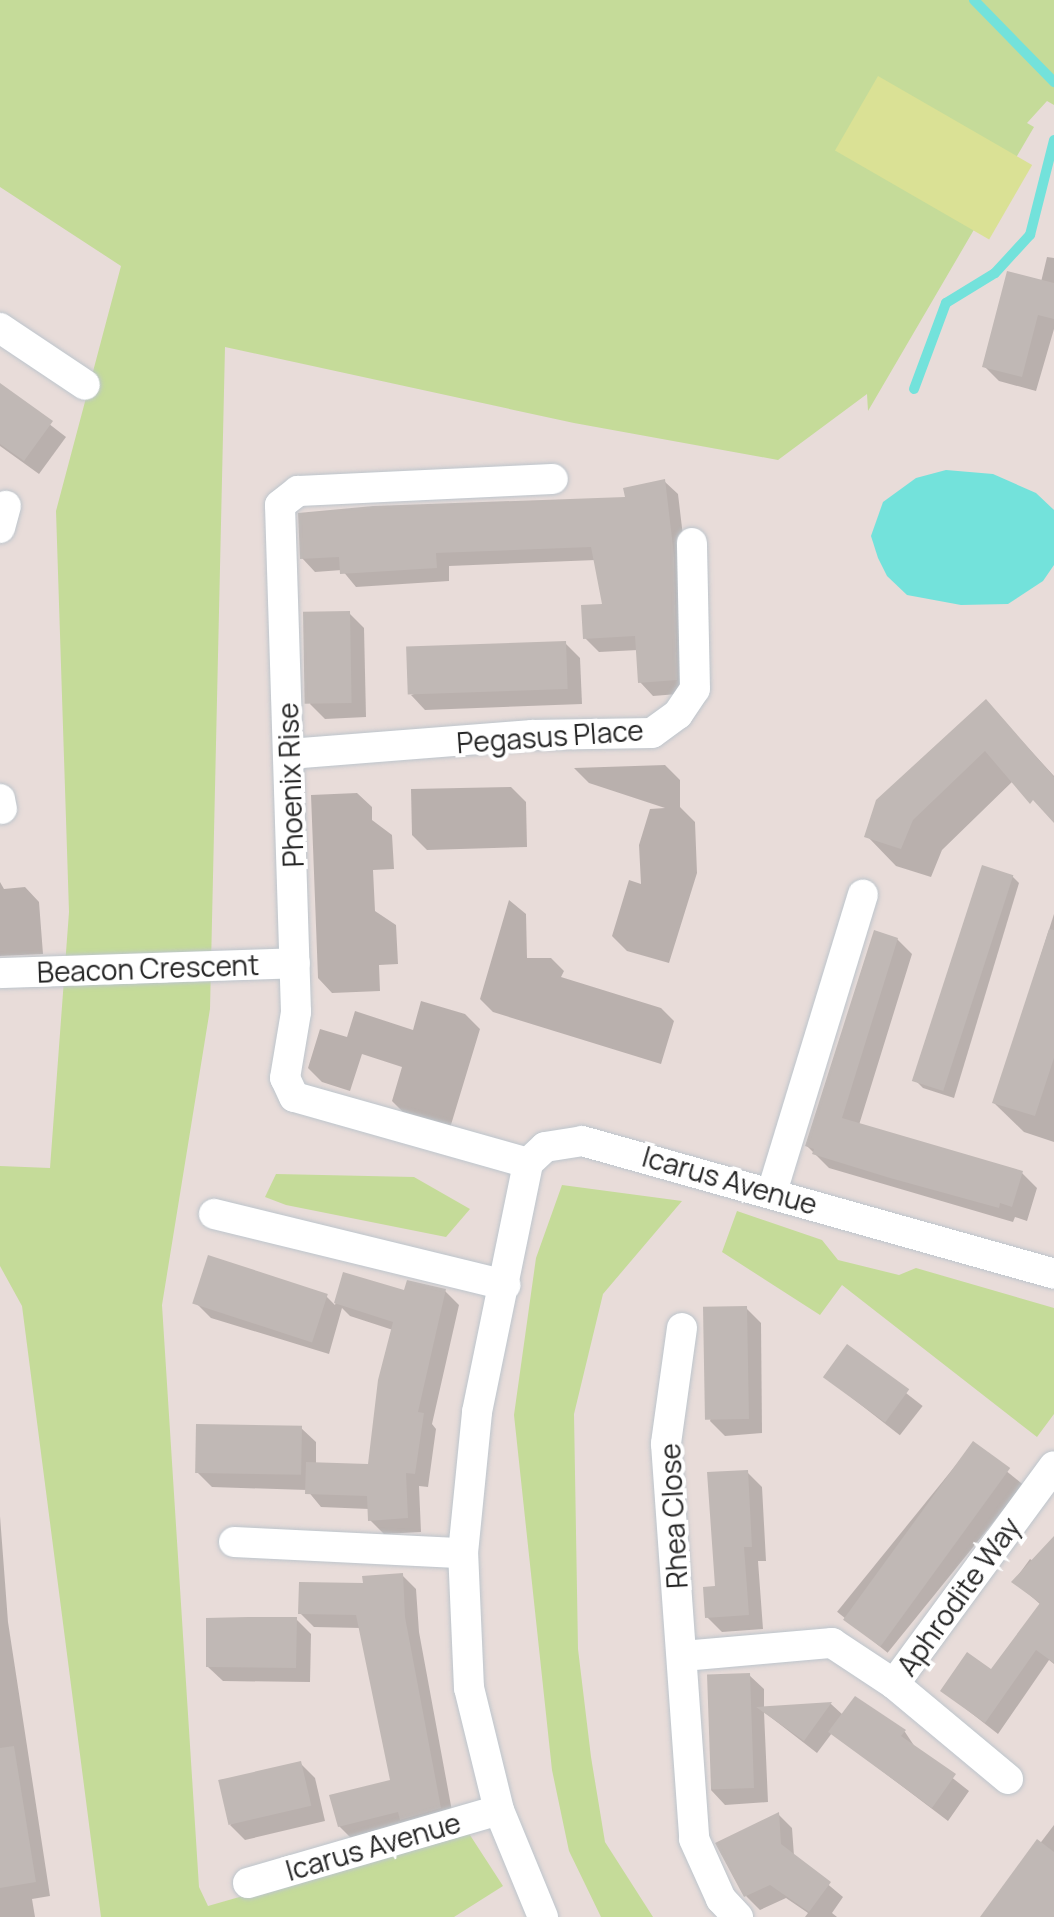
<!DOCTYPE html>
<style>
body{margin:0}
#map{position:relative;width:1054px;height:1917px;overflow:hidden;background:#e8dcd9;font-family:Manrope,sans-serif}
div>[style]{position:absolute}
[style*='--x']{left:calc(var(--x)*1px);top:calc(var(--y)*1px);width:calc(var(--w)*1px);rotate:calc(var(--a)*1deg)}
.green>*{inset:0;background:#c5db99}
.pitch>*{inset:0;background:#dae195;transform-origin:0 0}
.water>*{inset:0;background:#73e2db}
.shadow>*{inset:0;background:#0003;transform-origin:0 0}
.stream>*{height:10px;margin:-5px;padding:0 5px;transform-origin:5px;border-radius:5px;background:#73e2db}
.building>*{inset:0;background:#c0b8b5;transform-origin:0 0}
.roads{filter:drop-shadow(0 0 2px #bdc5cc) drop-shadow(0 0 2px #bdc5cc)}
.street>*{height:30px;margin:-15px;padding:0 15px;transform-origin:15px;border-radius:15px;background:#fff}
span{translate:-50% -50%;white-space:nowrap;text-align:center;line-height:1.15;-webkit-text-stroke:8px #fff;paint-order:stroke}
.street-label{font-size:28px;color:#262626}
</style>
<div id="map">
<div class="green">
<i style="clip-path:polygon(0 0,1054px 0,1054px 105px,1047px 101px,1027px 123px,1034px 127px,868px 411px,867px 394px,778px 460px,574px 423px,225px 347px,210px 1009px,162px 1305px,199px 1887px,208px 1906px,468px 1832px,503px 1886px,454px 1917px,101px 1917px,22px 1306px,0 1266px,0 1166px,50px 1168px,69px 912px,56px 511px,121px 266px,0 187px)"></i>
<i style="clip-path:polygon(276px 1174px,414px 1177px,470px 1209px,446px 1237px,286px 1205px,265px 1197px)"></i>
<i style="clip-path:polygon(562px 1185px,682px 1201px,603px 1294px,574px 1414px,578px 1649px,591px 1757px,605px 1842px,653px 1917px,601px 1917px,569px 1851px,552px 1770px,514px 1415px,536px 1258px)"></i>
<i style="clip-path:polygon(737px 1211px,822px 1240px,838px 1260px,899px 1275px,916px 1268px,1054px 1308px,1054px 1414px,1037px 1437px,842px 1285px,820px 1315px,722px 1252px)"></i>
</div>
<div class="pitch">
<i style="left:878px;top:76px;width:178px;height:86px;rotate:30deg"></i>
</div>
<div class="water">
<i style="clip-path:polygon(946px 470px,993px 474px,1036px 493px,1054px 510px,1054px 565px,1043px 581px,1008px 604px,961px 605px,907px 595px,887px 576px,878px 558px,871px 536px,883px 502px,916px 478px)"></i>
</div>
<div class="shadow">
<i style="clip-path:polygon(1047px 257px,1054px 258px,1054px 329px,1036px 391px,999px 381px,984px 366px,1041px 282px)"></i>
<i style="clip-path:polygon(0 386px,66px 437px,39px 474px,0 446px)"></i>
<i style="clip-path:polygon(664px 481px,678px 494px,687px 570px,690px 693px,653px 696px,640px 682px,638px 650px,599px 652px,585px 638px,605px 606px,596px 560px,449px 566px,449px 581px,356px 587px,342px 570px,315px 572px,302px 558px,627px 499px)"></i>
<i style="clip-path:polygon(349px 613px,364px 628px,366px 717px,325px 719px,310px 704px)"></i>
<i style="clip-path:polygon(565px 643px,580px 658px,582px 704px,425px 710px,411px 695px)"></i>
<i style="clip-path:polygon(986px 702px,1054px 776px,1054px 820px,1015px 779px,942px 850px,931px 877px,896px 866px,867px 836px)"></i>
<i style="clip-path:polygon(665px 765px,680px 780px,680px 807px,695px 822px,697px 873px,669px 963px,627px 951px,612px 936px,629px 880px,641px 884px,639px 845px,650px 809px,665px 808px,589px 783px,574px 768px)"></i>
<i style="clip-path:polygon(511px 787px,526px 802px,527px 847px,427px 850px,412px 835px,411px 789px)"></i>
<i style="clip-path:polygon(357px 793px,372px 807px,372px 820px,392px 835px,394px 869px,373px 870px,375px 911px,396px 925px,398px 964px,379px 965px,380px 991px,332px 993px,318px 978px,311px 795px)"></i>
<i style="clip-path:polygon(1012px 876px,1019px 883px,954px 1098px,923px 1088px,916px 1081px)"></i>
<i style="clip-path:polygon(0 882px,4px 889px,25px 887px,39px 902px,43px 954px,0 956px)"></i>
<i style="clip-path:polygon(509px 900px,526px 914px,527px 958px,551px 958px,564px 971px,561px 977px,661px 1008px,674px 1021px,661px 1064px,493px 1012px,480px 999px)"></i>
<i style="clip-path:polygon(1054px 914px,1054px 1142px,1024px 1132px,994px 1103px)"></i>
<i style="clip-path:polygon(897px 939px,912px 954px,859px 1125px,1022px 1173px,1037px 1188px,1027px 1221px,1015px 1217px,1013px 1222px,829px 1168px,807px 1146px)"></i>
<i style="clip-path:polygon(421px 1001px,465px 1014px,480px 1029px,450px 1128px,407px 1116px,392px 1101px,402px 1067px,362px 1054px,350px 1091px,322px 1082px,308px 1068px,320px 1029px,347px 1037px,355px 1011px,413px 1030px)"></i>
<i style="clip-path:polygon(344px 1275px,406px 1293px,445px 1291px,459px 1305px,432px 1424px,436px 1429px,428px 1487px,419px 1486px,421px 1532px,384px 1534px,370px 1520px,369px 1509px,321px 1507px,307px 1490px,212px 1487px,197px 1472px,301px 1428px,316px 1442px,316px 1465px,370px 1466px,393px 1330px,350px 1316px,342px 1308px,329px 1354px,211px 1318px,196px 1303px,326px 1296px,335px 1305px)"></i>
<i style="clip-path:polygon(746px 1308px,761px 1323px,762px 1433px,725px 1436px,710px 1421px)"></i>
<i style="left:847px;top:1347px;width:96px;height:37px;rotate:38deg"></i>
<i style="left:973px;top:1444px;width:65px;height:216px;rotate:39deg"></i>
<i style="clip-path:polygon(747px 1472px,762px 1487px,766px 1561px,758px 1561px,763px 1629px,722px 1632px,707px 1617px)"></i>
<i style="clip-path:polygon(0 1516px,8px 1622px,50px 1896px,32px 1899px,35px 1917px,0 1917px)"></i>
<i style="clip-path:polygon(1054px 1539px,1054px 1664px,1049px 1660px,998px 1734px,943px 1691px,991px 1671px,1041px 1605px,1014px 1581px,1030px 1559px,1036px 1563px)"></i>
<i style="clip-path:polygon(402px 1575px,416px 1589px,419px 1632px,454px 1822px,353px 1840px,339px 1826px,392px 1781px,361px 1628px,314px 1627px,300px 1613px)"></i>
<i style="clip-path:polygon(296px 1619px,311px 1634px,310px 1682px,223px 1681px,208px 1667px)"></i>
<i style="clip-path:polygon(749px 1675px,764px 1689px,764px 1708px,831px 1704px,843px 1715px,855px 1699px,905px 1732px,917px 1750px,969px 1791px,948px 1821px,832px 1733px,817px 1753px,764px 1712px,768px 1802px,725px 1805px,711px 1790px)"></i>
<i style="clip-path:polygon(300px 1763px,315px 1778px,325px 1821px,245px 1840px,230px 1825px)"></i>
<i style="clip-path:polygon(778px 1814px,792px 1828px,794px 1856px,843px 1897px,832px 1913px,837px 1917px,805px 1917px,808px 1913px,786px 1898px,760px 1910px,746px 1896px)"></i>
<i style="clip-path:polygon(1054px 1825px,1054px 1917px,984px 1917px)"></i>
</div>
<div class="stream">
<i style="--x:974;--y:0;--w:115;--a:45.7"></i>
<i style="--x:914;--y:389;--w:92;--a:-69.6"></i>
<i style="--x:946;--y:303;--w:57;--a:-31.5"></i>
<i style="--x:995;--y:273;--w:52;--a:-47.4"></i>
<i style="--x:1030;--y:235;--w:98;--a:-75.8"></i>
</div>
<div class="building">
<i style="clip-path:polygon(1007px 271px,1054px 283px,1054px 319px,1038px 315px,1022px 377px,982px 367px)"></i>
<i style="clip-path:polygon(0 383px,53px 421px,24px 461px,0 444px)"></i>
<i style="clip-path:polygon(665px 479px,674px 555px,677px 680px,638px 683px,635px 636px,583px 639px,581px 605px,602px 604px,591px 547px,436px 553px,437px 568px,340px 574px,339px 557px,300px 559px,298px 513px,373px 506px,625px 497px,623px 488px)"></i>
<i style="left:350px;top:611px;width:92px;height:47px;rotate:89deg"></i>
<i style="left:566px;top:641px;width:48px;height:160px;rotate:88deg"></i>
<i style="clip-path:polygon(986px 699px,1054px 777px,1054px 823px,1033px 800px,1030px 804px,985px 751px,913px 820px,901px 849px,864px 837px,876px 800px)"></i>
<i style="left:982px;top:865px;width:33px;height:227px;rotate:18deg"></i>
<i style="clip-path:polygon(1049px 929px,1054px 930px,1054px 1058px,1035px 1116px,992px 1103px)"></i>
<i style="clip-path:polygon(874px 930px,898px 938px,842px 1118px,1023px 1171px,1012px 1207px,1000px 1203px,999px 1208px,890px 1178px,812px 1154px,814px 1149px,805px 1146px)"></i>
<i style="left:208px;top:1255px;width:126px;height:51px;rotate:18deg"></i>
<i style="clip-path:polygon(343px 1272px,404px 1290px,407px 1280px,446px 1289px,418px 1412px,424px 1413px,415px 1474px,406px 1473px,408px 1518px,368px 1521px,367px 1496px,305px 1494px,306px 1462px,368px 1464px,378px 1380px,393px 1322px,334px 1303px)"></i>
<i style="left:747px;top:1306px;width:113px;height:44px;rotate:89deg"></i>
<i style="left:847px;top:1344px;width:77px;height:41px;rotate:36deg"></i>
<i style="left:196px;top:1424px;width:106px;height:49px;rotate:1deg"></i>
<i style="left:973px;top:1441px;width:46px;height:221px;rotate:36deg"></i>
<i style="clip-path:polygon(748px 1470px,752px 1547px,744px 1547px,749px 1615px,705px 1618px,703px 1587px,715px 1586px,707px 1472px)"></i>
<i style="clip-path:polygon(1054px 1536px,1054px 1663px,1036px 1650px,985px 1723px,940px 1691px,967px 1652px,991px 1669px,1040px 1603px,1011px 1582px)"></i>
<i style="clip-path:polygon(403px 1573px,405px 1617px,441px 1808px,400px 1820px,398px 1812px,338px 1827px,329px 1795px,390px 1780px,356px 1615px,298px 1614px,299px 1582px,363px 1583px,362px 1576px)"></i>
<i style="clip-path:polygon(248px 1617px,297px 1617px,296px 1668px,206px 1667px,206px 1618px)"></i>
<i style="left:750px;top:1673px;width:115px;height:43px;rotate:88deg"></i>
<i style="clip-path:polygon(855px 1696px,906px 1730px,901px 1736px,956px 1774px,932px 1808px,828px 1732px)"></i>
<i style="clip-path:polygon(832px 1702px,804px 1741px,756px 1707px)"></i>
<i style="clip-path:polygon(14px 1746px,36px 1882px,0 1888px,0 1748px)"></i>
<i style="left:301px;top:1761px;width:46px;height:85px;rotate:77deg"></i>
<i style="clip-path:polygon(779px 1812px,781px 1844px,831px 1882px,809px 1912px,770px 1885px,744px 1897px,715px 1843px)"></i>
<i style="clip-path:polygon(1037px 1839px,1054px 1852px,1054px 1917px,980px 1917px)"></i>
</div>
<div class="roads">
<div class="street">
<i style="--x:0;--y:328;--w:102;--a:33.8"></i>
<i style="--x:0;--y:528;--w:23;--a:-75"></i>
<i style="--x:289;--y:754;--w:244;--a:-4.5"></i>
<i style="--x:532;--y:735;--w:120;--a:-1"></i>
<i style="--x:652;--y:733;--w:32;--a:-36"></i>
<i style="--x:678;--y:714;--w:30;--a:-56"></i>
<i style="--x:695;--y:689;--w:146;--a:-91.2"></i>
<i style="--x:0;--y:799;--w:10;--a:79"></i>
<i style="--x:0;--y:973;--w:295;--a:-1.9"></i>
<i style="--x:528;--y:1163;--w:243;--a:-164.2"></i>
<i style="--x:294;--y:1097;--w:21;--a:-115"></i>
<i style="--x:285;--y:1078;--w:67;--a:-80.5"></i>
<i style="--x:296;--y:1012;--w:507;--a:-91.81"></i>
<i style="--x:280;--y:505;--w:23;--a:-38"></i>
<i style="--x:298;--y:491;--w:255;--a:-2.7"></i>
<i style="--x:772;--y:1192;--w:311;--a:-73"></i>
<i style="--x:214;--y:1214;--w:300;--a:13.7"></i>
<i style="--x:682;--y:1328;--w:117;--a:97.9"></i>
<i style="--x:666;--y:1444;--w:396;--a:85.9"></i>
<i style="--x:694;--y:1839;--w:66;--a:65.8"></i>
<i style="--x:721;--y:1899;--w:25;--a:47"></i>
<i style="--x:234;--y:1542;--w:229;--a:2.8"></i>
<i style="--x:683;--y:1656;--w:150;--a:-5"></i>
<i style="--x:832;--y:1643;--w:74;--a:33.5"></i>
<i style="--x:1008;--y:1779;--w:148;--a:-140.2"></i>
<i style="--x:894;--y:1684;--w:270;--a:-53.7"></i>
<i style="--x:248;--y:1883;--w:261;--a:-16.2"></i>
<i style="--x:543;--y:1917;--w:116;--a:-112.4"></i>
<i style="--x:499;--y:1810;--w:126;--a:-103.8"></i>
<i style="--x:469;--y:1688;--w:135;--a:-92.5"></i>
<i style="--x:463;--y:1553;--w:142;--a:-84.3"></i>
<i style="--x:477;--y:1412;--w:254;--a:-78.4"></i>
<i style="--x:528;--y:1163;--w:23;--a:-43"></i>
<i style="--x:545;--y:1147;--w:37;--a:-9"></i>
<i style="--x:582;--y:1141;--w:490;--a:15.7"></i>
</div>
</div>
<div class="street-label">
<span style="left:550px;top:736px;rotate:-4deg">Pegasus Place</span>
<span style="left:290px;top:785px;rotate:-92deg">Phoenix Rise</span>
<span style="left:148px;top:968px;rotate:-2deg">Beacon Crescent</span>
<span style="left:730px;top:1180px;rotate:16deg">Icarus Avenue</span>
<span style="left:673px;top:1516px;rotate:-93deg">Rhea Close</span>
<span style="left:958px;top:1596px;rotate:-54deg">Aphrodite Way</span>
<span style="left:373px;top:1846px;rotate:-16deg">Icarus Avenue</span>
</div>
</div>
